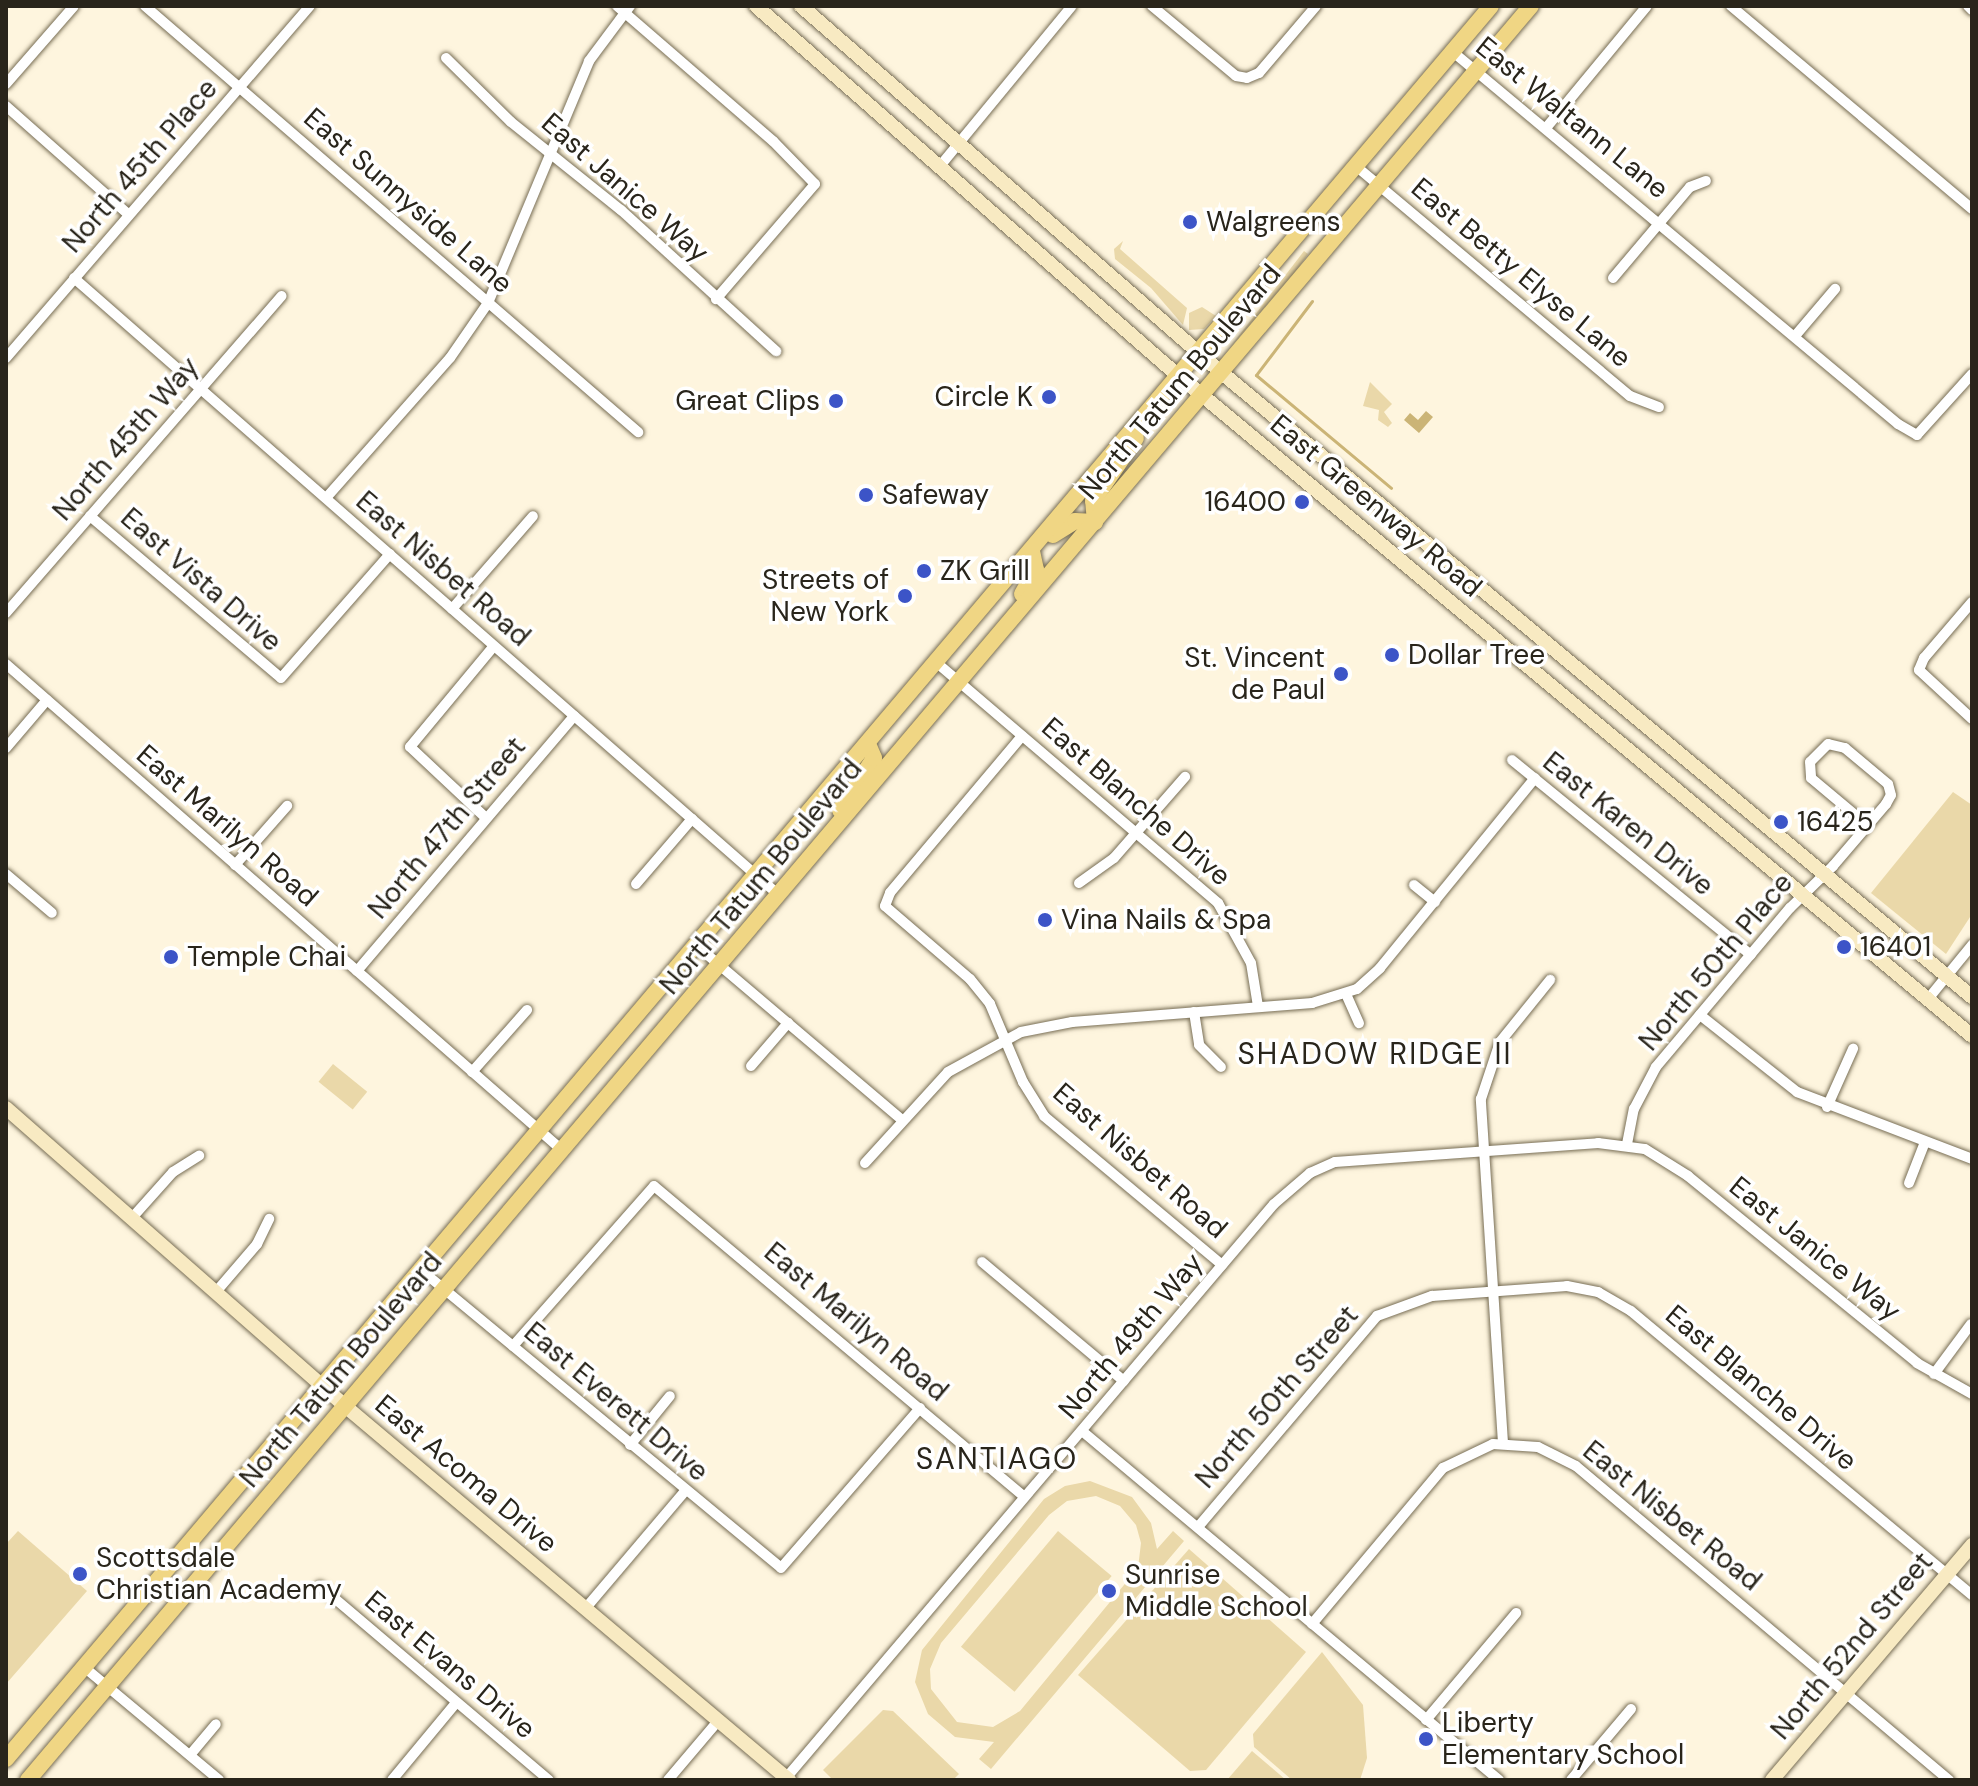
<!DOCTYPE html>
<style>
body{margin:0}
#map{position:relative;width:1978px;height:1786px;overflow:hidden;background:#fef5de;font-family:"DM Sans",sans-serif}
div>[style]{position:absolute}
[style*='--x']{left:calc(var(--x)*1px);top:calc(var(--y)*1px);width:calc(var(--w)*1px);rotate:calc(var(--a)*1deg)}
.green>*{inset:0;background:#ead8a9;transform-origin:0 0}
.water>*{inset:0;background:#cbb476}
.stream>*{height:3px;margin:-1.5px;padding:0 1.5px;transform-origin:1.5px;border-radius:1.5px;background:#cbb476}
.roads{filter:drop-shadow(0 0 2px #776d54) drop-shadow(0 0 2px #776d54)}
.street>*{height:10px;margin:-5px;padding:0 5px;transform-origin:5px;border-radius:5px;background:#fff}
.secondary>*{height:14px;margin:-7px;padding:0 7px;transform-origin:7px;border-radius:7px;background:#f8eac2}
.primary>*{height:16px;margin:-8px;padding:0 8px;transform-origin:8px;border-radius:8px;background:#f0d684}
.dots>*{width:22px;height:22px;translate:-50% -50%;box-sizing:border-box;border:4px solid #fff;border-radius:50%}
span{translate:-50% -50%;white-space:nowrap;text-align:center;line-height:1.15;-webkit-text-stroke:7px #fff;paint-order:stroke}
.street-label{font-size:28px;color:#29251b}
.poi-label{font-size:28px;color:#29251b}
.left{translate:0 -50%;text-align:left}
.right{translate:-100% -50%;text-align:right}
.neighbourhood-label{font-size:30px;color:#29251b;letter-spacing:2px}
.frame{position:absolute;inset:0;border:8px solid #29251b;pointer-events:none}
</style>
<div id="map">
<div class="green">
<i style="clip-path:polygon(1123px 241px,1120px 249px,1187px 308px,1183px 325px,1151px 288px,1115px 259px,1114px 249px)"></i>
<i style="clip-path:polygon(1304px 251px,1308px 254px,1296px 271px,1231px 346px)"></i>
<i style="clip-path:polygon(1202px 307px,1216px 316px,1204px 329px,1189px 330px,1189px 313px)"></i>
<i style="clip-path:polygon(1370px 382px,1392px 404px,1384px 412px,1392px 423px,1388px 427px,1378px 420px,1379px 410px,1363px 406px)"></i>
<i style="clip-path:polygon(1953px 792px,1972px 805px,1972px 914px,1946px 954px,1871px 893px)"></i>
<i style="left:333px;top:1064px;width:44px;height:23px;rotate:39deg"></i>
<i style="clip-path:polygon(evenodd,1090px 1481px,1132px 1497px,1151px 1523px,1157px 1549px,1173px 1531px,1184px 1541px,991px 1769px,979px 1759px,994px 1742px,955px 1737px,928px 1714px,915px 1682px,922px 1650px,1044px 1499px,1065px 1486px,1090px 1481px,1096px 1496px,1120px 1506px,1136px 1525px,1141px 1543px,1138px 1568px,1020px 1711px,993px 1727px,957px 1722px,931px 1689px,930px 1669px,941px 1643px,1049px 1515px,1067px 1501px,1096px 1496px)"></i>
<i style="clip-path:polygon(18px 1531px,87px 1591px,6px 1684px,6px 1544px)"></i>
<i style="left:1058px;top:1531px;width:70px;height:151px;rotate:40deg"></i>
<i style="clip-path:polygon(1189px 1549px,1306px 1652px,1206px 1770px,1190px 1771px,1078px 1675px)"></i>
<i style="clip-path:polygon(1322px 1652px,1363px 1705px,1367px 1758px,1360px 1780px,1292px 1780px,1254px 1747px,1253px 1734px)"></i>
<i style="clip-path:polygon(883px 1710px,893px 1711px,959px 1774px,953px 1780px,833px 1780px,823px 1770px)"></i>
<i style="clip-path:polygon(1252px 1751px,1286px 1780px,1227px 1780px)"></i>
</div>
<div class="water">
<i style="clip-path:polygon(1426px 411px,1433px 417px,1419px 433px,1404px 420px,1410px 413px,1418px 420px)"></i>
</div>
<div class="stream">
<i style="--x:1312;--y:301;--w:93;--a:127.1"></i>
<i style="--x:1256;--y:375;--w:176;--a:39.9"></i>
</div>
<div class="roads">
<div class="street">
<i style="--x:145;--y:6;--w:652;--a:40.83"></i>
<i style="--x:617;--y:6;--w:206;--a:40.9"></i>
<i style="--x:773;--y:141;--w:60;--a:45.7"></i>
<i style="--x:815;--y:184;--w:152;--a:130.7"></i>
<i style="--x:1152;--y:6;--w:109;--a:39.8"></i>
<i style="--x:1236;--y:76;--w:11;--a:10"></i>
<i style="--x:1247;--y:78;--w:13;--a:-23"></i>
<i style="--x:1259;--y:73;--w:88;--a:-49.6"></i>
<i style="--x:1731;--y:6;--w:315;--a:40.1"></i>
<i style="--x:1968;--y:6;--w:6;--a:45"></i>
<i style="--x:1453;--y:52;--w:580;--a:39.89"></i>
<i style="--x:1898;--y:424;--w:22;--a:30"></i>
<i style="--x:1917;--y:435;--w:82;--a:-48"></i>
<i style="--x:446;--y:58;--w:91;--a:44.6"></i>
<i style="--x:511;--y:122;--w:141;--a:38.7"></i>
<i style="--x:621;--y:210;--w:210;--a:42.3"></i>
<i style="--x:6;--y:84;--w:103;--a:-48.9"></i>
<i style="--x:6;--y:106;--w:164;--a:41.5"></i>
<i style="--x:1546;--y:128;--w:158;--a:-50.4"></i>
<i style="--x:940;--y:166;--w:207;--a:-50.5"></i>
<i style="--x:1357;--y:167;--w:356;--a:40"></i>
<i style="--x:1630;--y:396;--w:31;--a:21"></i>
<i style="--x:74;--y:278;--w:938;--a:41.2"></i>
<i style="--x:1613;--y:278;--w:119;--a:-49.8"></i>
<i style="--x:1690;--y:187;--w:17;--a:-21"></i>
<i style="--x:1795;--y:336;--w:62;--a:-49.6"></i>
<i style="--x:6;--y:358;--w:465;--a:-49.2"></i>
<i style="--x:326;--y:498;--w:187;--a:-48.5"></i>
<i style="--x:450;--y:358;--w:67;--a:-55.4"></i>
<i style="--x:488;--y:303;--w:262;--a:-67.3"></i>
<i style="--x:589;--y:61;--w:69;--a:-53.3"></i>
<i style="--x:90;--y:516;--w:250;--a:40.3"></i>
<i style="--x:281;--y:678;--w:165;--a:-48.7"></i>
<i style="--x:1972;--y:602;--w:74;--a:130.6"></i>
<i style="--x:1924;--y:658;--w:13;--a:113"></i>
<i style="--x:1919;--y:670;--w:72;--a:42.8"></i>
<i style="--x:452;--y:609;--w:123;--a:-48.9"></i>
<i style="--x:6;--y:613;--w:420;--a:-49"></i>
<i style="--x:937;--y:663;--w:370;--a:40.5"></i>
<i style="--x:1218;--y:903;--w:68;--a:61.2"></i>
<i style="--x:1251;--y:963;--w:44;--a:80.8"></i>
<i style="--x:6;--y:664;--w:738;--a:41.16"></i>
<i style="--x:1022;--y:736;--w:205;--a:130.1"></i>
<i style="--x:890;--y:893;--w:14;--a:111"></i>
<i style="--x:885;--y:906;--w:112;--a:40.7"></i>
<i style="--x:970;--y:979;--w:32;--a:51"></i>
<i style="--x:990;--y:1004;--w:85;--a:67.1"></i>
<i style="--x:1023;--y:1082;--w:40;--a:58"></i>
<i style="--x:1044;--y:1116;--w:232;--a:39.9"></i>
<i style="--x:6;--y:748;--w:63;--a:-49.5"></i>
<i style="--x:1512;--y:760;--w:308;--a:39.2"></i>
<i style="--x:486;--y:818;--w:104;--a:-136.9"></i>
<i style="--x:410;--y:747;--w:131;--a:-50.3"></i>
<i style="--x:235;--y:865;--w:79;--a:-48.6"></i>
<i style="--x:6;--y:874;--w:60;--a:40.3"></i>
<i style="--x:1079;--y:883;--w:43;--a:-35.5"></i>
<i style="--x:1114;--y:858;--w:108;--a:-48.8"></i>
<i style="--x:636;--y:884;--w:86;--a:-49.3"></i>
<i style="--x:1414;--y:885;--w:27;--a:39"></i>
<i style="--x:697;--y:946;--w:267;--a:40.3"></i>
<i style="--x:357;--y:971;--w:335;--a:-49.6"></i>
<i style="--x:1346;--y:994;--w:32;--a:66"></i>
<i style="--x:1928;--y:999;--w:70;--a:-50.8"></i>
<i style="--x:1194;--y:1012;--w:33;--a:81"></i>
<i style="--x:1199;--y:1045;--w:31;--a:45"></i>
<i style="--x:1700;--y:1015;--w:124;--a:38.4"></i>
<i style="--x:1797;--y:1092;--w:187;--a:20.9"></i>
<i style="--x:751;--y:1066;--w:57;--a:-49.3"></i>
<i style="--x:472;--y:1072;--w:83;--a:-48.4"></i>
<i style="--x:1827;--y:1107;--w:64;--a:-65.9"></i>
<i style="--x:1627;--y:1144;--w:36;--a:-79"></i>
<i style="--x:1634;--y:1109;--w:47;--a:-62.4"></i>
<i style="--x:1656;--y:1067;--w:208;--a:-49.9"></i>
<i style="--x:1790;--y:908;--w:60;--a:-44.3"></i>
<i style="--x:1833;--y:866;--w:82;--a:-49.5"></i>
<i style="--x:1886;--y:804;--w:10;--a:-61"></i>
<i style="--x:1891;--y:795;--w:11;--a:-105"></i>
<i style="--x:1888;--y:784;--w:56;--a:-140.1"></i>
<i style="--x:1845;--y:748;--w:17;--a:-167"></i>
<i style="--x:1828;--y:744;--w:25;--a:135"></i>
<i style="--x:1810;--y:762;--w:16;--a:86"></i>
<i style="--x:1811;--y:778;--w:73;--a:40"></i>
<i style="--x:865;--y:1163;--w:123;--a:-47.6"></i>
<i style="--x:948;--y:1072;--w:83;--a:-28.7"></i>
<i style="--x:1021;--y:1032;--w:52;--a:-11.1"></i>
<i style="--x:1072;--y:1022;--w:241;--a:-4.5"></i>
<i style="--x:1312;--y:1003;--w:47;--a:-17.3"></i>
<i style="--x:1357;--y:989;--w:31;--a:-42"></i>
<i style="--x:1380;--y:968;--w:245;--a:-50.8"></i>
<i style="--x:1909;--y:1183;--w:44;--a:-68.7"></i>
<i style="--x:131;--y:1219;--w:63;--a:-48.2"></i>
<i style="--x:173;--y:1172;--w:31;--a:-32"></i>
<i style="--x:982;--y:1262;--w:185;--a:40"></i>
<i style="--x:421;--y:1270;--w:467;--a:39.6"></i>
<i style="--x:781;--y:1568;--w:212;--a:-49"></i>
<i style="--x:215;--y:1293;--w:65;--a:-49.4"></i>
<i style="--x:257;--y:1244;--w:28;--a:-64"></i>
<i style="--x:513;--y:1346;--w:213;--a:-48.6"></i>
<i style="--x:654;--y:1186;--w:483;--a:40"></i>
<i style="--x:1934;--y:1374;--w:62;--a:-53.5"></i>
<i style="--x:1082;--y:1431;--w:544;--a:39.93"></i>
<i style="--x:1503;--y:1443;--w:345;--a:-93.7"></i>
<i style="--x:1481;--y:1099;--w:60;--a:-71.6"></i>
<i style="--x:1500;--y:1042;--w:80;--a:-51.1"></i>
<i style="--x:630;--y:1445;--w:63;--a:-50.8"></i>
<i style="--x:1198;--y:1527;--w:277;--a:-49.7"></i>
<i style="--x:1377;--y:1316;--w:59;--a:-20"></i>
<i style="--x:1432;--y:1296;--w:135;--a:-4.2"></i>
<i style="--x:1567;--y:1286;--w:32;--a:11"></i>
<i style="--x:1598;--y:1292;--w:38;--a:30"></i>
<i style="--x:1631;--y:1311;--w:444;--a:39.8"></i>
<i style="--x:320;--y:1586;--w:300;--a:40.3"></i>
<i style="--x:585;--y:1609;--w:155;--a:-49.7"></i>
<i style="--x:1312;--y:1624;--w:204;--a:-50"></i>
<i style="--x:1443;--y:1468;--w:55;--a:-25.6"></i>
<i style="--x:1493;--y:1444;--w:45;--a:3.8"></i>
<i style="--x:1538;--y:1447;--w:42;--a:26.6"></i>
<i style="--x:1576;--y:1466;--w:488;--a:40.1"></i>
<i style="--x:84;--y:1667;--w:176;--a:39.9"></i>
<i style="--x:1426;--y:1720;--w:140;--a:-49.9"></i>
<i style="--x:190;--y:1755;--w:40;--a:-50"></i>
<i style="--x:786;--y:1778;--w:753;--a:-49.63"></i>
<i style="--x:1274;--y:1204;--w:48;--a:-40.7"></i>
<i style="--x:1310;--y:1173;--w:27;--a:-24"></i>
<i style="--x:1335;--y:1162;--w:264;--a:-4.1"></i>
<i style="--x:1598;--y:1143;--w:47;--a:7.3"></i>
<i style="--x:1645;--y:1149;--w:51;--a:32.1"></i>
<i style="--x:1688;--y:1176;--w:296;--a:39.2"></i>
<i style="--x:1917;--y:1363;--w:63;--a:29.4"></i>
<i style="--x:392;--y:1780;--w:100;--a:-50.3"></i>
<i style="--x:668;--y:1780;--w:77;--a:-49.7"></i>
<i style="--x:1571;--y:1780;--w:93;--a:-49.8"></i>
</div>
<div class="secondary">
<i style="--x:756;--y:6;--w:546;--a:41.22"></i>
<i style="--x:1167;--y:366;--w:1047;--a:39.77"></i>
<i style="--x:801;--y:6;--w:559;--a:41.08"></i>
<i style="--x:1222;--y:373;--w:976;--a:39.76"></i>
<i style="--x:6;--y:1108;--w:451;--a:41.3"></i>
<i style="--x:345;--y:1406;--w:581;--a:40.11"></i>
<i style="--x:1772;--y:1780;--w:309;--a:-49.6"></i>
</div>
<div class="primary">
<i style="--x:1095;--y:522;--w:21;--a:-95"></i>
<i style="--x:1093;--y:501;--w:76;--a:-55.7"></i>
<i style="--x:1053;--y:535;--w:26;--a:-32"></i>
<i style="--x:1075;--y:521;--w:20;--a:3"></i>
<i style="--x:1022;--y:594;--w:28;--a:-60"></i>
<i style="--x:1036;--y:570;--w:19;--a:-102"></i>
<i style="--x:840;--y:810;--w:62;--a:-56.8"></i>
<i style="--x:874;--y:758;--w:15;--a:-113"></i>
<i style="--x:6;--y:1759;--w:2297;--a:-49.73"></i>
<i style="--x:28;--y:1780;--w:2325;--a:-49.73"></i>
</div>
</div>
<div class="dots">
<i style="left:1190px;top:222px;background:#3c54c7"></i>
<i style="left:1049px;top:397px;background:#3c54c7"></i>
<i style="left:836px;top:401px;background:#3c54c7"></i>
<i style="left:866px;top:495px;background:#3c54c7"></i>
<i style="left:1302px;top:502px;background:#3c54c7"></i>
<i style="left:924px;top:571px;background:#3c54c7"></i>
<i style="left:905px;top:596px;background:#3c54c7"></i>
<i style="left:1392px;top:655px;background:#3c54c7"></i>
<i style="left:1341px;top:674px;background:#3c54c7"></i>
<i style="left:1781px;top:822px;background:#3c54c7"></i>
<i style="left:1045px;top:920px;background:#3c54c7"></i>
<i style="left:1844px;top:947px;background:#3c54c7"></i>
<i style="left:171px;top:957px;background:#3c54c7"></i>
<i style="left:80px;top:1574px;background:#3c54c7"></i>
<i style="left:1109px;top:1591px;background:#3c54c7"></i>
<i style="left:1426px;top:1739px;background:#3c54c7"></i>
</div>
<div class="street-label">
<span style="left:1572px;top:118px;rotate:39deg">East Waltann Lane</span>
<span style="left:140px;top:166px;rotate:-49deg">North 45th Place</span>
<span style="left:625px;top:188px;rotate:41deg">East Janice Way</span>
<span style="left:408px;top:201px;rotate:41deg">East Sunnyside Lane</span>
<span style="left:1521px;top:273px;rotate:40deg">East Betty Elyse Lane</span>
<span style="left:1180px;top:382px;rotate:-50deg">North Tatum Boulevard</span>
<span style="left:126px;top:439px;rotate:-49deg">North 45th Way</span>
<span style="left:1376px;top:506px;rotate:40deg">East Greenway Road</span>
<span style="left:443px;top:569px;rotate:41deg">East Nisbet Road</span>
<span style="left:201px;top:580px;rotate:41deg">East Vista Drive</span>
<span style="left:1136px;top:802px;rotate:41deg">East Blanche Drive</span>
<span style="left:1628px;top:824px;rotate:39deg">East Karen Drive</span>
<span style="left:227px;top:826px;rotate:41deg">East Marilyn Road</span>
<span style="left:447px;top:828px;rotate:-50deg">North 47th Street</span>
<span style="left:761px;top:877px;rotate:-50deg">North Tatum Boulevard</span>
<span style="left:1716px;top:962px;rotate:-50deg">North 50th Place</span>
<span style="left:1140px;top:1161px;rotate:41deg">East Nisbet Road</span>
<span style="left:1815px;top:1249px;rotate:39deg">East Janice Way</span>
<span style="left:856px;top:1322px;rotate:40deg">East Marilyn Road</span>
<span style="left:1131px;top:1336px;rotate:-50deg">North 49th Way</span>
<span style="left:341px;top:1370px;rotate:-50deg">North Tatum Boulevard</span>
<span style="left:1761px;top:1388px;rotate:40deg">East Blanche Drive</span>
<span style="left:1277px;top:1397px;rotate:-49deg">North 50th Street</span>
<span style="left:616px;top:1402px;rotate:40deg">East Everett Drive</span>
<span style="left:466px;top:1474px;rotate:40deg">East Acoma Drive</span>
<span style="left:1672px;top:1516px;rotate:39deg">East Nisbet Road</span>
<span style="left:1852px;top:1646px;rotate:-50deg">North 52nd Street</span>
<span style="left:450px;top:1665px;rotate:40deg">East Evans Drive</span>
</div>
<div class="poi-label">
<span class="left" style="left:1206px;top:222px">Walgreens</span>
<span class="right" style="left:1033px;top:397px">Circle K</span>
<span class="right" style="left:820px;top:401px">Great Clips</span>
<span class="left" style="left:882px;top:495px">Safeway</span>
<span class="right" style="left:1286px;top:502px">16400</span>
<span class="left" style="left:940px;top:571px">ZK Grill</span>
<span class="right" style="left:889px;top:596px">Streets of<br>New York</span>
<span class="left" style="left:1408px;top:655px">Dollar Tree</span>
<span class="right" style="left:1325px;top:674px">St. Vincent<br>de Paul</span>
<span class="left" style="left:1797px;top:822px">16425</span>
<span class="left" style="left:1061px;top:920px">Vina Nails &amp; Spa</span>
<span class="left" style="left:1860px;top:947px">16401</span>
<span class="left" style="left:187px;top:957px">Temple Chai</span>
<span class="left" style="left:96px;top:1574px">Scottsdale<br>Christian Academy</span>
<span class="left" style="left:1125px;top:1591px">Sunrise<br>Middle School</span>
<span class="left" style="left:1442px;top:1739px">Liberty<br>Elementary School</span>
</div>
<div class="neighbourhood-label">
<span style="left:1375px;top:1054px">SHADOW RIDGE II</span>
<span style="left:997px;top:1459px">SANTIAGO</span>
</div>
<div class="frame"></div>
</div>
